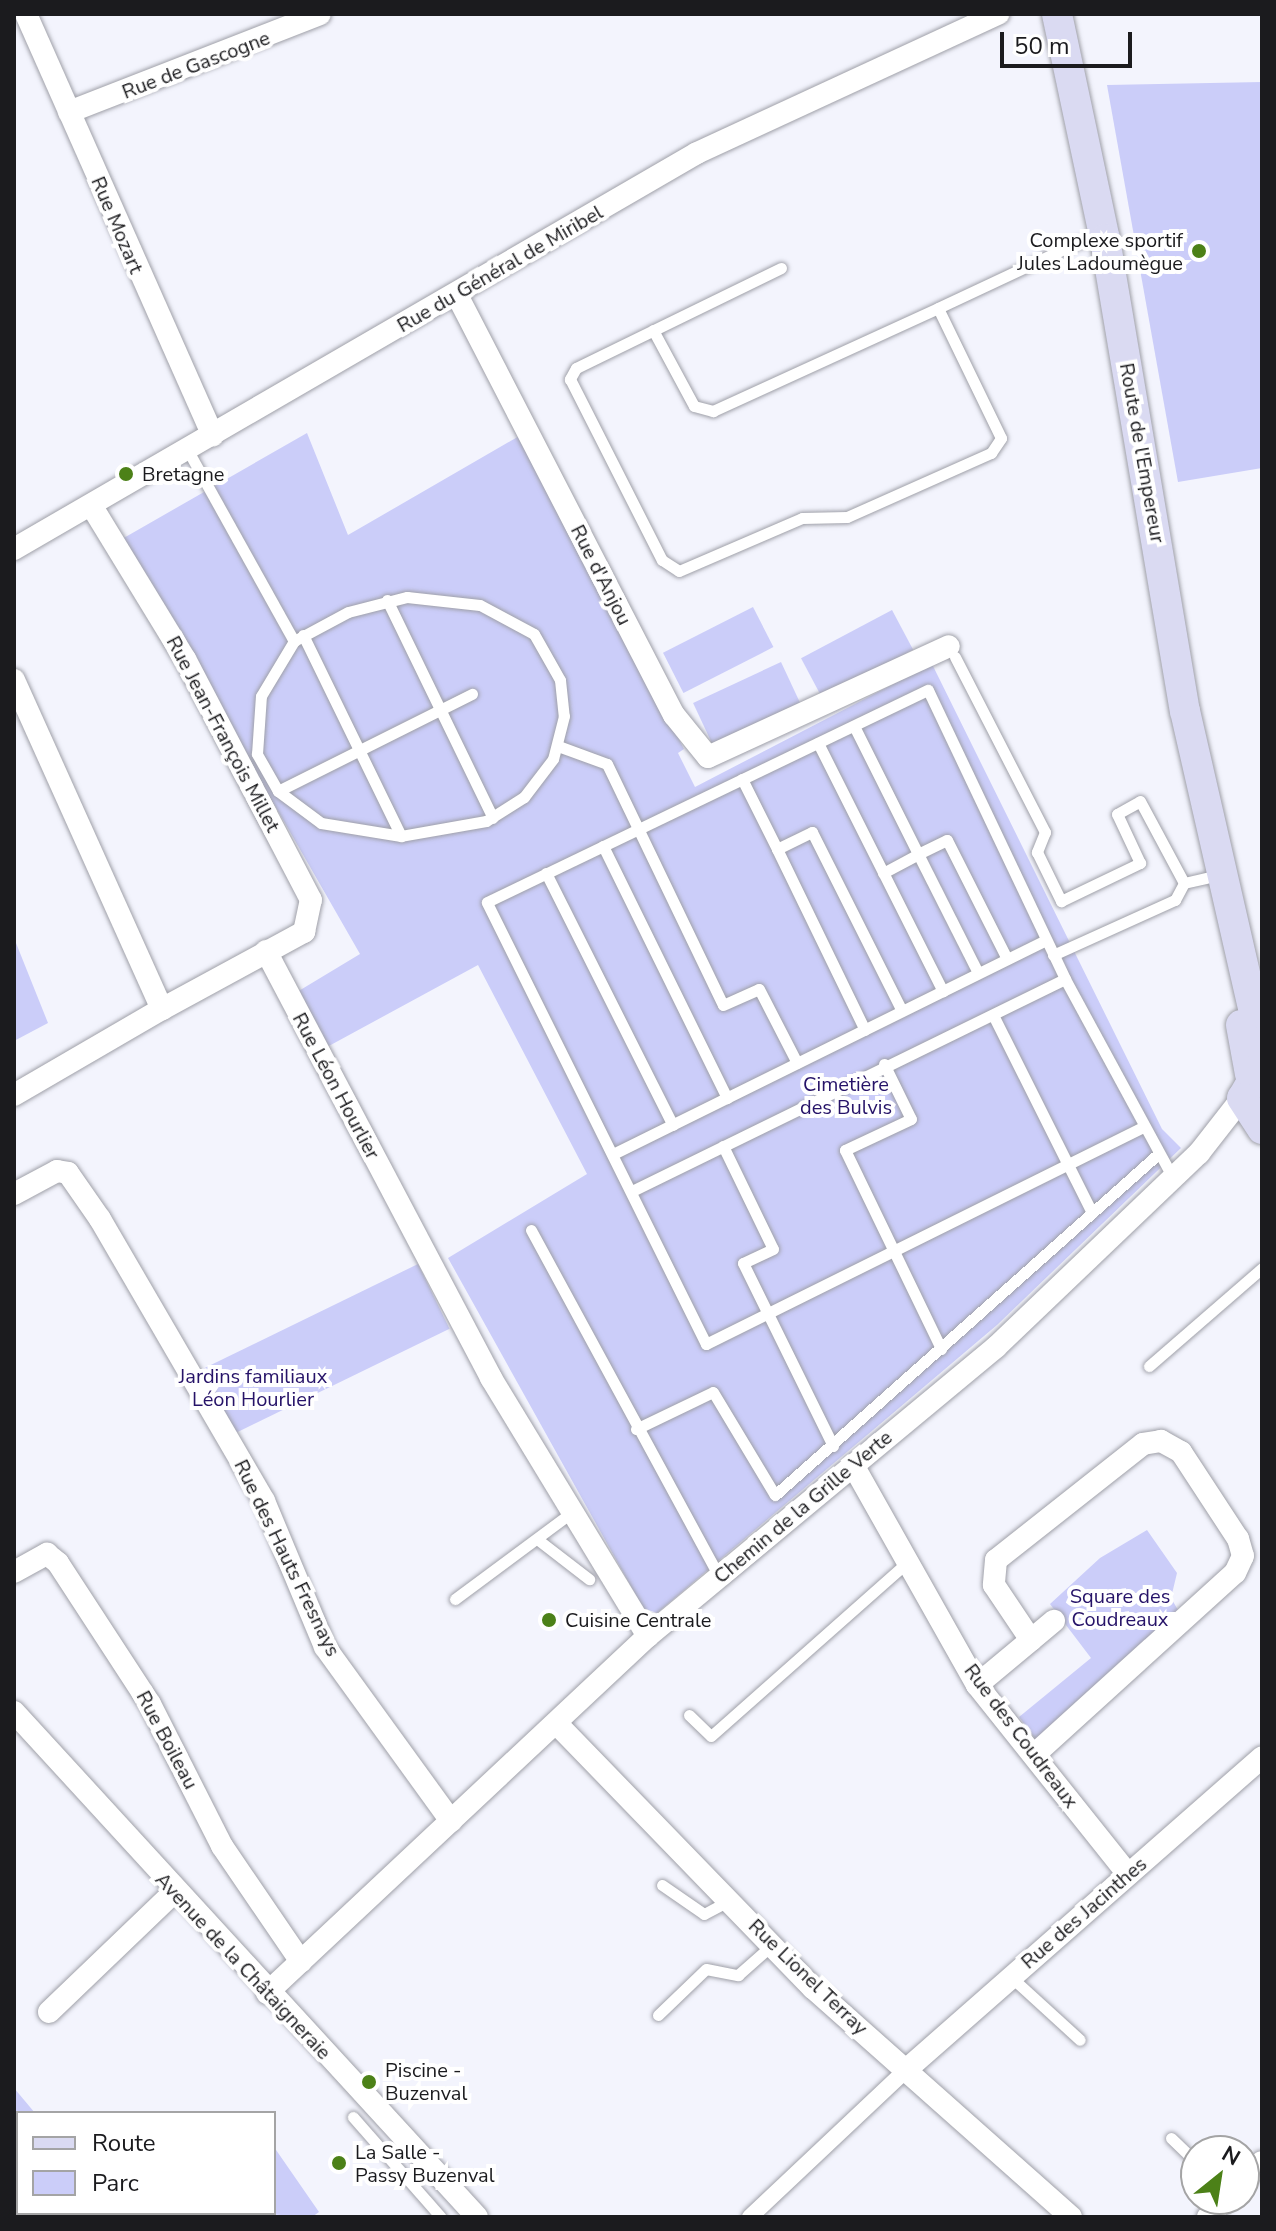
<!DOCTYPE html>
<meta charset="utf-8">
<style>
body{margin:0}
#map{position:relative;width:1276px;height:2231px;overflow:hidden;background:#f3f4fd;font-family:"Nunito Sans",sans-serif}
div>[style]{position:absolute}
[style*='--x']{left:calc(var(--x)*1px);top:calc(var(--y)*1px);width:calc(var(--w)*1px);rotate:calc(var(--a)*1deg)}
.green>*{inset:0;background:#cbcdf9;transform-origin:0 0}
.roads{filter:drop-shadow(0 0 2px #9fa0a8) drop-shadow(0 0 2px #9fa0a8)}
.service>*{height:11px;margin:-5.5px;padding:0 5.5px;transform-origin:5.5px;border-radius:5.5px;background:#fff}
.pedestrian>*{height:16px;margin:-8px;padding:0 8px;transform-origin:8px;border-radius:8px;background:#fff}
.minor>*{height:22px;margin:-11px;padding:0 11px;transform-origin:11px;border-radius:11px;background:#fff}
.secondary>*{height:30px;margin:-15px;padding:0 15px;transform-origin:15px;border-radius:15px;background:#dadaf2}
.dots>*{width:22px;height:22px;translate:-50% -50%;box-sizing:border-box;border:4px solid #fff;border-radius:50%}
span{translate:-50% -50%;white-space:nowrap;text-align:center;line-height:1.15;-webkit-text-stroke:8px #fff;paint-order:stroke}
.street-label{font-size:20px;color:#1b1b1e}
.poi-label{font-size:20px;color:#1b1b1e}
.right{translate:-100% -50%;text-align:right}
.left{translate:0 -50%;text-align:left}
.park-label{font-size:20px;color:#261368}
.frame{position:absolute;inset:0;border:16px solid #1b1b1e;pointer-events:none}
.legend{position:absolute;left:16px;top:2111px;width:260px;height:104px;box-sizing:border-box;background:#fff;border:2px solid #a4a4a5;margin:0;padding:10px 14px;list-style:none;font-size:24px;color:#1b1b1e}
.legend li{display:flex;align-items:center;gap:16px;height:40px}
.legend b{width:40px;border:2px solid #a4a4a5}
.north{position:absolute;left:1180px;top:2135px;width:80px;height:80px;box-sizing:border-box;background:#fff;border:2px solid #a4a4a5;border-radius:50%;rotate:30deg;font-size:22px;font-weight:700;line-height:32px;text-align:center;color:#1b1b1e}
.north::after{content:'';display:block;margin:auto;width:28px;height:36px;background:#4c8118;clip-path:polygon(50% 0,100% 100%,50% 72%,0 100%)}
.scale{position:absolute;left:1000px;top:32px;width:132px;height:36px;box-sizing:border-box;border:4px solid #1b1b1e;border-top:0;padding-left:10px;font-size:24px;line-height:28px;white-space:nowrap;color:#1b1b1e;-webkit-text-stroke:6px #fff;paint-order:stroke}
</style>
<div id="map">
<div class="green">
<i style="clip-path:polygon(1262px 82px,1262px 468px,1178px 482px,1107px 85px)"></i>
<i style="clip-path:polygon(307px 433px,348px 535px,521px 435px,684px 749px,678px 753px,695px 787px,932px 664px,1162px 1129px,1181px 1148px,997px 1325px,657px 1613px,643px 1608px,448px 1258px,587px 1174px,478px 965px,327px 1047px,297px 992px,360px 954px,122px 539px)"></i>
<i style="left:753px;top:607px;width:45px;height:101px;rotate:63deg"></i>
<i style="left:892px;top:610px;width:45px;height:103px;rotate:62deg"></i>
<i style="left:781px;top:662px;width:47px;height:97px;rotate:65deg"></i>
<i style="clip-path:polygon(16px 943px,48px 1023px,14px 1041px,14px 944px)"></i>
<i style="left:418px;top:1264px;width:72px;height:246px;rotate:64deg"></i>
<i style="clip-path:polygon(1147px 1530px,1177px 1573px,1171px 1598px,1182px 1617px,1040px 1745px,1019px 1717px,1091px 1658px,1050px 1604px,1100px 1558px)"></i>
<i style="clip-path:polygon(14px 2088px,35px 2113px,18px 2113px,18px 2213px,103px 2217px,14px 2217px)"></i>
<i style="clip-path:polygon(274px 2147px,319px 2212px,312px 2217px,250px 2213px,274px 2213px)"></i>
<i style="left:109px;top:2213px;width:108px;height:5px"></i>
</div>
<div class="roads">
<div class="service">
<i style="--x:781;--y:268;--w:228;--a:154"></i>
<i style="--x:576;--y:368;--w:13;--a:119"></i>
<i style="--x:570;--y:379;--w:203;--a:63.1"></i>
<i style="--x:662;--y:560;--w:20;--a:33"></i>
<i style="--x:679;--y:571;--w:134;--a:-23.3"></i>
<i style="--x:802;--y:518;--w:45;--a:-1.3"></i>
<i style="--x:847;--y:517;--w:158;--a:-24"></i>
<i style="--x:991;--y:453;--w:18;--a:-56"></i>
<i style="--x:1001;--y:438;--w:144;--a:-115.9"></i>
<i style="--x:938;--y:308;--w:156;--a:-25.1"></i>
<i style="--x:1079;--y:242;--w:24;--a:-7"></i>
<i style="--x:653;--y:330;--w:86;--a:61.7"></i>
<i style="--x:694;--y:406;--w:20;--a:15"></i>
<i style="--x:713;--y:411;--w:247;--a:-24.6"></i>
<i style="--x:187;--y:449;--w:220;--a:60.9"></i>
<i style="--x:407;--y:597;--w:73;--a:6.3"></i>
<i style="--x:480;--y:605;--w:61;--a:28.2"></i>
<i style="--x:534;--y:634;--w:53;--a:60.5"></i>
<i style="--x:560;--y:680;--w:36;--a:84"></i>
<i style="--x:564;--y:716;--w:44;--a:104.3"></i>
<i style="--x:553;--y:759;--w:48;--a:127.3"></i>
<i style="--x:524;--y:797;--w:45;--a:147.7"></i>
<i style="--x:486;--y:821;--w:86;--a:170"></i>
<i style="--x:401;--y:836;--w:81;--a:-170.8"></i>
<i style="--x:321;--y:823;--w:54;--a:-143.3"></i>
<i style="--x:278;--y:791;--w:43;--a:-119.6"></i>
<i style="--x:257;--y:754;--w:58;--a:-86.1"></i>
<i style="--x:261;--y:696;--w:64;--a:-59"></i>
<i style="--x:294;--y:641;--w:61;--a:-28.2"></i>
<i style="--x:348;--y:612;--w:61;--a:-14.3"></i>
<i style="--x:387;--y:600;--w:242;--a:64.1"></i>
<i style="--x:303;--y:635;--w:224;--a:64"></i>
<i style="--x:955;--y:657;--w:197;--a:62.8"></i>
<i style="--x:1045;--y:832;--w:22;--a:112"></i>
<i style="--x:1037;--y:852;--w:55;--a:63.9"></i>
<i style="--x:1061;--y:901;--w:88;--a:-25.7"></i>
<i style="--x:1140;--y:863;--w:54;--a:-115.1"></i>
<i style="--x:1117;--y:814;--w:26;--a:-29"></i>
<i style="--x:1140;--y:801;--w:93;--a:61.8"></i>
<i style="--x:854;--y:726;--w:143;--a:63.4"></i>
<i style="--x:918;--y:854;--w:32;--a:-26"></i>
<i style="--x:947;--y:840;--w:133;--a:63.2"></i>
<i style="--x:818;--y:743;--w:278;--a:63.3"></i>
<i style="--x:558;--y:746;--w:52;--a:20.2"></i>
<i style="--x:607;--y:764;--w:267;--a:64.3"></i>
<i style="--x:723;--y:1005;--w:39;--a:-24"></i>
<i style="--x:759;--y:989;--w:83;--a:62.8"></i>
<i style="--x:742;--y:779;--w:78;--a:63.4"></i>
<i style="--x:777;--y:849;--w:39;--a:-26"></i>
<i style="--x:812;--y:832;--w:200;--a:63.3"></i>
<i style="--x:278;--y:791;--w:217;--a:-26.6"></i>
<i style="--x:603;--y:846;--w:281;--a:63.8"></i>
<i style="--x:777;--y:849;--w:201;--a:64.1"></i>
<i style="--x:546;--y:873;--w:282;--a:63.3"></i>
<i style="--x:883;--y:873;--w:40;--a:-28"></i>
<i style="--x:918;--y:854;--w:133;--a:63.2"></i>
<i style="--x:1053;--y:955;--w:134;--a:-24.3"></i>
<i style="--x:1175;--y:900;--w:19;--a:-62"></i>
<i style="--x:1184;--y:883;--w:23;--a:-13"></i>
<i style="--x:993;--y:1015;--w:221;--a:63.4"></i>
<i style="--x:884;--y:1064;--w:61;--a:63.9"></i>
<i style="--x:911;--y:1119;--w:73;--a:154.8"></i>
<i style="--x:845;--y:1150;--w:221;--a:64.2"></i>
<i style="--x:1143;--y:1127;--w:488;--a:153.6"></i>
<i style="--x:706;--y:1344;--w:493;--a:-116.4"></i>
<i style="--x:487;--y:902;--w:489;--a:-25.7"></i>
<i style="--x:928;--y:690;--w:320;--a:64.6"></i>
<i style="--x:1065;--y:979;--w:226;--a:61.5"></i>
<i style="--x:723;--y:1146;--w:114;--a:64.1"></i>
<i style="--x:773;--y:1249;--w:33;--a:155"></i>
<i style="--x:743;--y:1263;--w:204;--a:63.8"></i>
<i style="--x:613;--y:1154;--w:483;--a:-26.3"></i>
<i style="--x:632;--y:1191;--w:482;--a:-26.1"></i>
<i style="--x:531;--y:1230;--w:394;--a:61.5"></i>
<i style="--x:1149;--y:1366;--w:150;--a:-40.9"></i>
<i style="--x:636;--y:1429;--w:85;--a:-25.7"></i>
<i style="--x:713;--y:1392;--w:120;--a:59"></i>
<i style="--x:775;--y:1495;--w:511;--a:-41.67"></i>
<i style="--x:537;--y:1539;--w:66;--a:37.6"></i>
<i style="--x:455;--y:1599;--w:144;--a:-36.6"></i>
<i style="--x:689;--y:1715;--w:30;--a:44"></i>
<i style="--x:711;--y:1736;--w:263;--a:-41.5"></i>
<i style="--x:662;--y:1885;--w:51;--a:34.6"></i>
<i style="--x:704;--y:1914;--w:30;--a:-28"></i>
<i style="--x:1011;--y:1977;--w:93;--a:42.4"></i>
<i style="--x:658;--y:2015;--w:66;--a:-43.8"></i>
<i style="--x:706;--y:1969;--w:33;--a:11"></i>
<i style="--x:738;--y:1975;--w:45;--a:-41.4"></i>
<i style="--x:353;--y:2117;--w:133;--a:48.7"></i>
<i style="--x:1171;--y:2138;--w:35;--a:44"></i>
</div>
<div class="pedestrian">
<i style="--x:750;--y:2217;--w:214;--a:-43.3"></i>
</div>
<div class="minor">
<i style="--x:26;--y:14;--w:461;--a:66.1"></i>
<i style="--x:69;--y:112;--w:269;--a:-21.3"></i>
<i style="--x:457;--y:295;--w:473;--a:62.7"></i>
<i style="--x:674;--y:715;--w:54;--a:51"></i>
<i style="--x:708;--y:757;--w:265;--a:-24.7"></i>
<i style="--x:14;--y:549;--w:789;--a:-30.1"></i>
<i style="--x:697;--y:153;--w:332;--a:-24.8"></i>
<i style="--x:14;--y:680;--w:361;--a:65.8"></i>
<i style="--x:162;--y:1009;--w:162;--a:-28.5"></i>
<i style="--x:304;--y:932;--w:33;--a:-78"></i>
<i style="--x:311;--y:900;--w:272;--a:-117.6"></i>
<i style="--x:185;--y:659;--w:180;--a:-121.4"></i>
<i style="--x:266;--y:951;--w:483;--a:62.2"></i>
<i style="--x:491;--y:1378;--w:302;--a:58.7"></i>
<i style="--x:14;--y:1095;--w:171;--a:-30.2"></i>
<i style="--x:14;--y:1194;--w:49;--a:-28.1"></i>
<i style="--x:57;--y:1171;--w:11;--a:10"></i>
<i style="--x:68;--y:1173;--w:56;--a:55.2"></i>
<i style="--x:100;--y:1219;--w:326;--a:59.8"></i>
<i style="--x:264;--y:1501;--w:158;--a:67.3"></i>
<i style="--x:325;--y:1647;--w:215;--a:54.1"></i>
<i style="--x:853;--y:1465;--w:253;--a:60.6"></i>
<i style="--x:977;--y:1685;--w:242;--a:51.4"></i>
<i style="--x:14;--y:1572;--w:38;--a:-29"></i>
<i style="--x:47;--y:1554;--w:14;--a:39"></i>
<i style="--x:58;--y:1563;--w:168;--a:56.9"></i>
<i style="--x:150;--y:1704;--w:159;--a:63.1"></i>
<i style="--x:222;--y:1846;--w:140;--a:55.7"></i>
<i style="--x:977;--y:1685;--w:70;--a:-39.8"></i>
<i style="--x:14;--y:1712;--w:685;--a:47.48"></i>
<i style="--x:557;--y:1724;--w:368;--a:45.9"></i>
<i style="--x:813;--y:1988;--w:345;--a:41.6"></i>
<i style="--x:1034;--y:1755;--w:271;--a:-42.2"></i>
<i style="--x:1235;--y:1573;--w:19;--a:-65"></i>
<i style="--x:1243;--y:1556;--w:18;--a:-106"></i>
<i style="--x:1238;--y:1539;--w:104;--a:-123.2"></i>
<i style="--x:1181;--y:1452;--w:23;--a:-151"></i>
<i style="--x:1161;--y:1441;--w:18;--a:171"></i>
<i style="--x:1143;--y:1444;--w:187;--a:141.7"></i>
<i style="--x:996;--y:1560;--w:25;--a:95"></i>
<i style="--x:994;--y:1585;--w:66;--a:56.1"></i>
<i style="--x:1031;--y:1640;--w:30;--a:-40"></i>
<i style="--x:267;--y:1993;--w:522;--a:-43.14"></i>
<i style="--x:648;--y:1636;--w:452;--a:-39.7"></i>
<i style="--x:996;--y:1347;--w:281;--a:-43.7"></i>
<i style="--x:1199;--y:1153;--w:70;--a:-52"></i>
<i style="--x:49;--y:2012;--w:173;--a:-43.8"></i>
<i style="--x:906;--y:2070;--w:474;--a:-41.3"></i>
<i style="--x:1244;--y:2180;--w:25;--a:-45"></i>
<i style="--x:1208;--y:2217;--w:25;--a:-45"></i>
</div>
<div class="secondary">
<i style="--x:1057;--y:14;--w:230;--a:78"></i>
<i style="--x:1105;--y:239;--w:479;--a:80.4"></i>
<i style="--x:1185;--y:711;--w:345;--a:77.1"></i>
<i style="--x:1241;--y:1025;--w:50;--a:79.6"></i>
<i style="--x:1262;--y:1064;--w:39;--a:120"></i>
<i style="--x:1242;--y:1098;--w:37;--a:57"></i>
</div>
</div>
<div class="dots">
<i style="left:1199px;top:251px;background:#4c8118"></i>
<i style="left:126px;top:474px;background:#4c8118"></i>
<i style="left:549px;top:1620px;background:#4c8118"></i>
<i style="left:369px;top:2082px;background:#4c8118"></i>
<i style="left:339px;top:2163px;background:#4c8118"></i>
</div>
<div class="street-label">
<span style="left:196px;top:65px;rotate:-21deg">Rue de Gascogne</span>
<span style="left:117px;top:225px;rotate:67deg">Rue Mozart</span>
<span style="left:500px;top:269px;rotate:-30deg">Rue du Général de Miribel</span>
<span style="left:1142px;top:453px;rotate:80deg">Route de l'Empereur</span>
<span style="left:601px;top:575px;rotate:63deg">Rue d'Anjou</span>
<span style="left:223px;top:734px;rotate:62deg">Rue Jean-François Millet</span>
<span style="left:336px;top:1086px;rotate:62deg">Rue Léon Hourlier</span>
<span style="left:803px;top:1507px;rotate:-40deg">Chemin de la Grille Verte</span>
<span style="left:287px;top:1558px;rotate:64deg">Rue des Hauts Fresnays</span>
<span style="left:1021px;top:1736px;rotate:53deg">Rue des Coudreaux</span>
<span style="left:167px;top:1740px;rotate:62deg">Rue Boileau</span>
<span style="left:1084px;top:1913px;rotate:-41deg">Rue des Jacinthes</span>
<span style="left:243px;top:1966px;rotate:47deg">Avenue de la Châtaigneraie</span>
<span style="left:808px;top:1977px;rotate:44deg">Rue Lionel Terray</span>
</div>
<div class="poi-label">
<span class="right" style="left:1183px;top:252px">Complexe sportif<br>Jules Ladoumègue</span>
<span class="left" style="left:142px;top:474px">Bretagne</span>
<span class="left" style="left:565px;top:1620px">Cuisine Centrale</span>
<span class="left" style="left:385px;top:2082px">Piscine -<br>Buzenval</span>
<span class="left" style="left:355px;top:2164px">La Salle -<br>Passy Buzenval</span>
</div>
<div class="park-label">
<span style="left:846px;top:1096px">Cimetière<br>des Bulvis</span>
<span style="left:253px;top:1388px">Jardins familiaux<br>Léon Hourlier</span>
<span style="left:1120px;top:1608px">Square des<br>Coudreaux</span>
</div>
<div class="frame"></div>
<ul class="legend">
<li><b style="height:10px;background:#dadaf2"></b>Route</li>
<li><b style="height:22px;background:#cbcdf9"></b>Parc</li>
</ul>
<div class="north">N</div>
<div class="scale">50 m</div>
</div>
